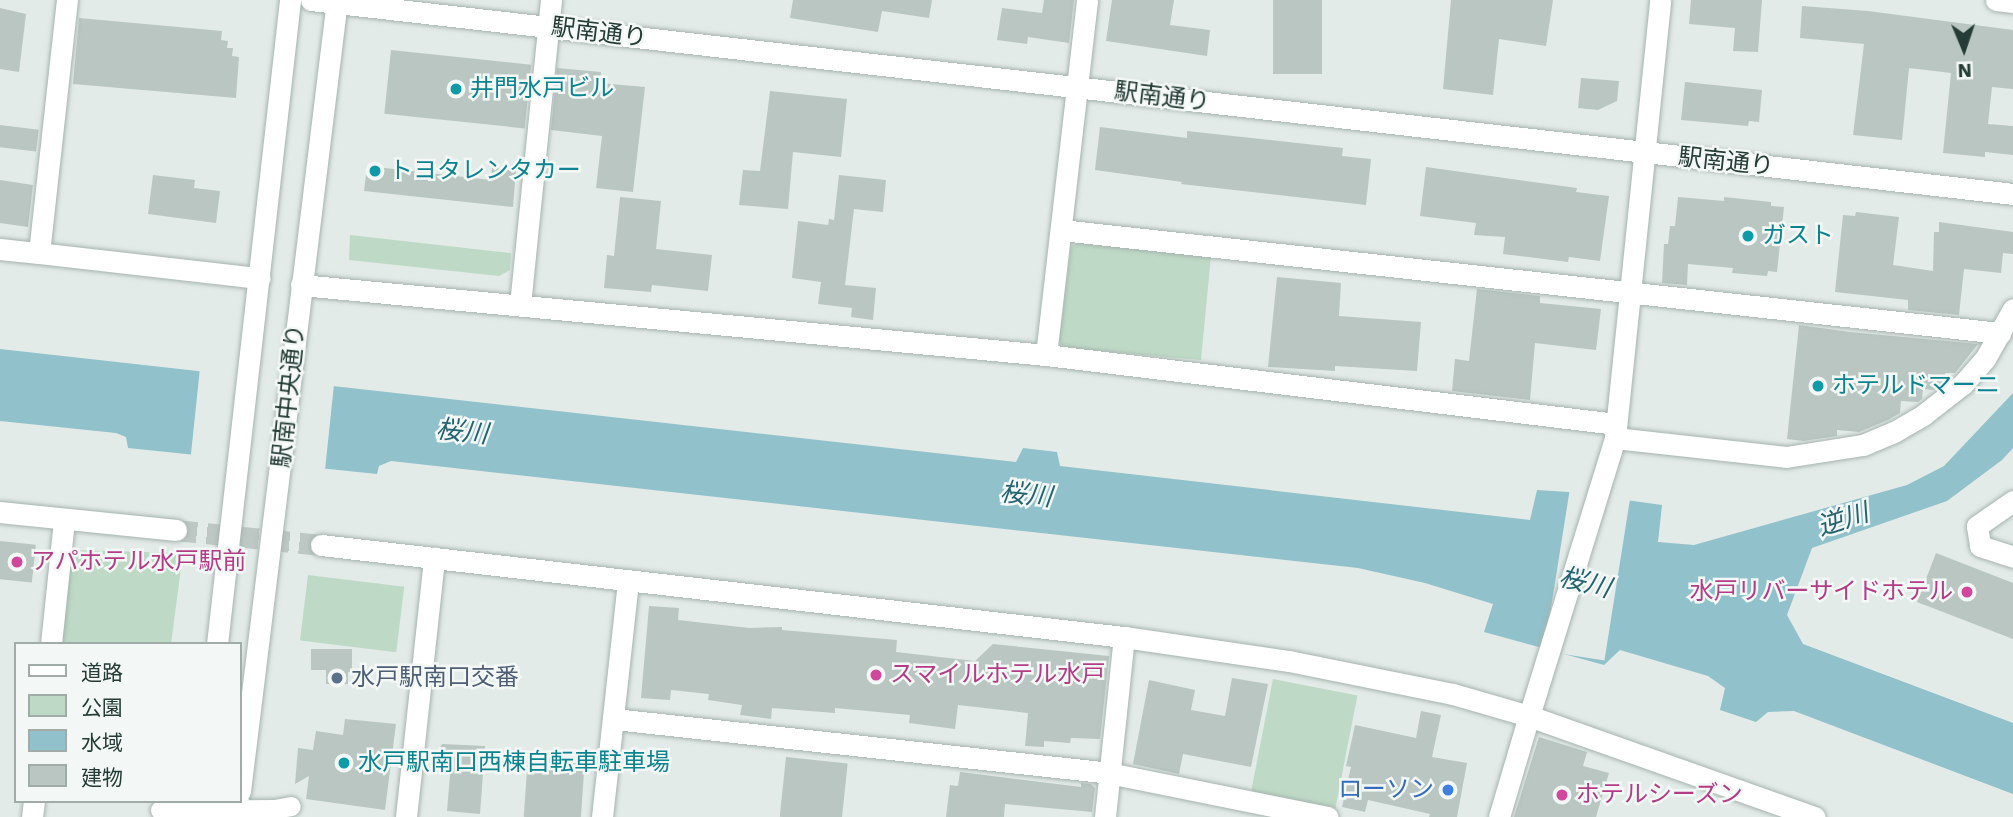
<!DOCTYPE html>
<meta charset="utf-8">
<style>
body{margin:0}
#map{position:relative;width:2013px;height:817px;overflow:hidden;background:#e3ebe8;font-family:"Work Sans","Noto Sans JP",sans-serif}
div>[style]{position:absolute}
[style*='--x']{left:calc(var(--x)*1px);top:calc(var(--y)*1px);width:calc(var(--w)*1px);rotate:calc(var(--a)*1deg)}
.green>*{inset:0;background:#bedac6;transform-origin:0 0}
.water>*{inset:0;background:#91c1ca}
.pier>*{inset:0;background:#e3ebe8;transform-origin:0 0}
.building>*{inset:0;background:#b9c6c1;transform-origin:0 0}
.tertiary-tunnel>*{height:21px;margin-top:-10.5px;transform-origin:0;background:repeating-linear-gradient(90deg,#bdc8c4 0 21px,transparent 0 31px)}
.roads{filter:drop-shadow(0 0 2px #a6b3af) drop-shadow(0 0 2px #a6b3af)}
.pedestrian>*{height:19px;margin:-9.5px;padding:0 9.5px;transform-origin:9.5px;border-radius:9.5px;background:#fff}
.minor>*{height:21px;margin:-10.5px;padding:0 10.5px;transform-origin:10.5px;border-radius:10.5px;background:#fff}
.tertiary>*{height:21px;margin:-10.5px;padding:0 10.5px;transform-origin:10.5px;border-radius:10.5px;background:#fff}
.dots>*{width:19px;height:19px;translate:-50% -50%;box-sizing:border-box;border:4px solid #f3f8f6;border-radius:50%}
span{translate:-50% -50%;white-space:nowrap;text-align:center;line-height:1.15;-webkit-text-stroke:5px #f3f8f6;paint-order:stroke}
.street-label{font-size:24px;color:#253b35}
.culture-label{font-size:24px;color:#0d838f}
.left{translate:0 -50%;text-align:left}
.hotel-label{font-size:24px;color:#b23c85}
.right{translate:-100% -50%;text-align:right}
.service-label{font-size:24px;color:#4e5e75}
.shop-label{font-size:24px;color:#366cbe}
.water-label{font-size:26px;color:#256370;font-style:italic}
.legend{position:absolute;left:14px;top:642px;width:228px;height:161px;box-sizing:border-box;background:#f3f8f6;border:2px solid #a1aca9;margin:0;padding:9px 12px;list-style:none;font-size:21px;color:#253b35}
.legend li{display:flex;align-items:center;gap:14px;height:35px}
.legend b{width:35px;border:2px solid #a1aca9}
.north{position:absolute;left:1929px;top:14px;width:70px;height:70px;-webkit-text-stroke:5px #f3f8f6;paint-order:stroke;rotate:178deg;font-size:19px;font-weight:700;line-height:28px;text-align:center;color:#253b35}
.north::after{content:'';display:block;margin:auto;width:24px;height:32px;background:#253b35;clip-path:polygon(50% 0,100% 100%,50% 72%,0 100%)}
</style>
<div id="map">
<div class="green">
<i style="clip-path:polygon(350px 235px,511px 253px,510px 270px,499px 276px,349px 260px)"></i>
<i style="clip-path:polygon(1079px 242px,1211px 256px,1201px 360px,1064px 348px,1059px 341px,1071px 247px)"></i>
<i style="clip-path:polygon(68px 550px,183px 553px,171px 644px,60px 644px)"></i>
<i style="left:308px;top:575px;width:97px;height:66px;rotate:7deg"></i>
<i style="left:1273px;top:679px;width:86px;height:116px;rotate:11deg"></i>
</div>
<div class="water">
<i style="clip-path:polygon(0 349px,1016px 462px,1023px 448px,1057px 452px,1060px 466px,1530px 520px,1537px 490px,1568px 492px,1662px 505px,1658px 542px,1694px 545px,1907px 485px,1944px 466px,2013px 393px,2013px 448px,2002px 460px,1947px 501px,1812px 548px,1787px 615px,1803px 644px,2013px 723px,2013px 794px,1794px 711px,1768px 712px,1756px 722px,1720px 710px,1725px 688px,1708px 676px,1620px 650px,1604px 665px,1484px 632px,1493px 604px,1425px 583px,1358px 568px,391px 461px,379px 466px,377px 474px,128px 448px,126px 437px,116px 433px,0 421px)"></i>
</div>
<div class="pier">
<i style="left:200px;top:368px;width:135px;height:91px;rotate:6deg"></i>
<i style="left:1570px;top:488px;width:61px;height:165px;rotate:9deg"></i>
</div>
<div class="building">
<i style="clip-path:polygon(793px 0,932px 0,929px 18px,882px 11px,878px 32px,790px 18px)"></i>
<i style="clip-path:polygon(1044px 0,1074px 0,1069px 43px,1028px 37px,1027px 44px,997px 40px,1002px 8px,1042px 13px)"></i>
<i style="clip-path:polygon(1112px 0,1174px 0,1170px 25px,1210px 30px,1207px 56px,1106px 41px)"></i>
<i style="left:1273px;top:0;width:49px;height:74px"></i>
<i style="clip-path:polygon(1451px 0,1553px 0,1546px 46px,1499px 39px,1493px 95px,1443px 89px)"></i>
<i style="clip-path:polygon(1691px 0,1762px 0,1758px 52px,1733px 51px,1735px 28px,1689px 24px)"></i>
<i style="clip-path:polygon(1802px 6px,1868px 11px,2013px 30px,2013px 89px,1992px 87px,1988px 124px,2013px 126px,2013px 155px,1985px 152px,1985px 157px,1943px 153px,1951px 73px,1909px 68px,1902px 140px,1853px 135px,1864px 44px,1800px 38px)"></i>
<i style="clip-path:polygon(0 8px,26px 14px,19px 72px,0 69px)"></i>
<i style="clip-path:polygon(79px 18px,222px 31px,221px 40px,228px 41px,227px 48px,233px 48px,232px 56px,239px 57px,236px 98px,73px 84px)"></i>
<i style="left:391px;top:50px;width:141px;height:64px;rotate:6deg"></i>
<i style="clip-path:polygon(557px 68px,601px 72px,600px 83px,645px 87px,633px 192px,596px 188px,602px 136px,551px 130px)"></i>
<i style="clip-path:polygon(1581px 78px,1619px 81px,1617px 101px,1598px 110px,1578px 108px)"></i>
<i style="clip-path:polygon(1685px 82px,1762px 90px,1759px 122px,1749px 121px,1748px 126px,1681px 120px)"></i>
<i style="clip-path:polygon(770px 91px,847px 99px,841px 157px,793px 152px,788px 209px,739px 205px,743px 170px,760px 171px)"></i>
<i style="left:0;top:125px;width:39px;height:22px;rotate:7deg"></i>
<i style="clip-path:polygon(1100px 127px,1187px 138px,1187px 131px,1343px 148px,1342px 156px,1371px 159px,1366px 205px,1181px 184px,1182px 182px,1095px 170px)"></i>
<i style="clip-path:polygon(367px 166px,491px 180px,492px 168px,516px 170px,513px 207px,364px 191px)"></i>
<i style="clip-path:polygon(1426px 167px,1577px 188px,1576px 192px,1609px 196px,1600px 261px,1569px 257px,1568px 262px,1503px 254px,1505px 237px,1474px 235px,1476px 223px,1420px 216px)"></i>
<i style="clip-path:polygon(153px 175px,195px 180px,194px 188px,220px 191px,216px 223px,148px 214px)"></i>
<i style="clip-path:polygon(839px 175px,886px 180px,883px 212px,854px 209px,845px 285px,876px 288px,873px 320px,851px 317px,852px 308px,818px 304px,821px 282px,792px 278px,798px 221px,828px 225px,829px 219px,834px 220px)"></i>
<i style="clip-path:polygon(0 180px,33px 185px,28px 227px,0 223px)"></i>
<i style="clip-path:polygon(620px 197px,661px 201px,656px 249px,712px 255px,708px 291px,652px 285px,651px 292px,604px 288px,607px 255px,614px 256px)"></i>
<i style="clip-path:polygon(1678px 197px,1724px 201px,1724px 197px,1771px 202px,1771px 206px,1784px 207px,1777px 272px,1768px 271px,1767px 276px,1732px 273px,1733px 268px,1688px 264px,1687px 285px,1662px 283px,1664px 244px,1668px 244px,1670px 226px,1675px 226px)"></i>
<i style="clip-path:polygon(1856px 212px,1899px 217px,1893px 265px,1933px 271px,1934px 232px,1939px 232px,1939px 222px,2013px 232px,2013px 254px,2003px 253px,2001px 273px,1964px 269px,1959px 315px,1908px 310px,1908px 300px,1835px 292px,1843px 215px,1855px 216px)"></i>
<i style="clip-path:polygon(1277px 277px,1341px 283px,1339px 316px,1421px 322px,1417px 371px,1335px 366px,1335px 371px,1268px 367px)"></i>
<i style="clip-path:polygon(1477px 289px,1540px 296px,1540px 303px,1601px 309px,1596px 350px,1535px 343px,1530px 400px,1452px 391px,1455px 359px,1469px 361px)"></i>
<i style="clip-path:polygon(1799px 325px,1850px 332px,1978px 344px,1955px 373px,1945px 373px,1945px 381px,1934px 390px,1923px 389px,1922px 399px,1918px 402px,1901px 401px,1900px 413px,1888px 420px,1859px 432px,1837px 430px,1837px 436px,1803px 441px,1787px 439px)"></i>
<i style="left:0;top:541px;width:36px;height:38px;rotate:6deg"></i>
<i style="clip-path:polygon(1936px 553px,2013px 583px,2013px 639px,1917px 602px)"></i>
<i style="clip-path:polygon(649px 606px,679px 608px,678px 620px,749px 628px,782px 627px,782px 630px,897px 640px,896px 652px,975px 661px,993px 644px,1109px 656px,1100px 739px,1071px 738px,1070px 743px,1044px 741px,1044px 747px,1025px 746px,1028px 713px,958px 705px,955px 729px,909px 723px,910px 715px,835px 708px,835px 713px,772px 708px,771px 719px,740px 715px,742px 705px,708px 700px,709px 694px,671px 690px,670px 700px,641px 698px)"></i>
<i style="clip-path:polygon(311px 649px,352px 649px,352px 672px,348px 672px,348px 684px,326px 684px,326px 670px,311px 670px)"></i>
<i style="clip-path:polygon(1232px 678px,1268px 684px,1251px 767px,1183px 754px,1179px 774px,1133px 764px,1149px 680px,1195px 690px,1191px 710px,1225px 716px)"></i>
<i style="clip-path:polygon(1421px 711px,1441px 715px,1432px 757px,1467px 763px,1457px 817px,1429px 817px,1430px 814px,1368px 800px,1365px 812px,1342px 807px,1351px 767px,1346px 766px,1355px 725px,1416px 738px)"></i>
<i style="clip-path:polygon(345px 719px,396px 724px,385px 810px,306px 799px,309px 776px,295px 784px,298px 748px,313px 750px,316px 731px,343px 735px)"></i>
<i style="clip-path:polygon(1539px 737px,1587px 752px,1583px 766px,1609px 773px,1596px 817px,1514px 817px)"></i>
<i style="clip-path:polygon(442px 744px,485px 746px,480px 814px,447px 811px,450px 775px,437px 760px,436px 754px)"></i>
<i style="left:528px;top:756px;width:57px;height:61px;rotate:4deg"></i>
<i style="left:786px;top:757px;width:62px;height:60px;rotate:6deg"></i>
<i style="clip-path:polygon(960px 772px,1081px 787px,1081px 783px,1091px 784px,1095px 788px,1092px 812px,1005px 804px,1004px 817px,946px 817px,950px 785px,958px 786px)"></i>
</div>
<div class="tertiary-tunnel">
<i style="--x:176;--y:530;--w:146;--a:5.9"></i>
</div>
<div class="roads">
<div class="pedestrian">
<i style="--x:160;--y:810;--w:114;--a:-0.5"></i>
<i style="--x:274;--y:809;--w:17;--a:-10"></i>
</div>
<div class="minor">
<i style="--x:1996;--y:0;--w:17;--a:7"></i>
<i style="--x:1061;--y:230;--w:945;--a:6.26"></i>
<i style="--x:0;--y:249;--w:39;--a:6"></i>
<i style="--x:39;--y:253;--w:255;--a:-83.7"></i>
<i style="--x:301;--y:285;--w:748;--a:5.37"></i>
<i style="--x:1046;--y:355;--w:574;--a:6.9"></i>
<i style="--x:520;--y:305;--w:307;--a:-84.2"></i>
<i style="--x:1615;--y:438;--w:172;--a:6.3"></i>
<i style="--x:1786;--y:457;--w:78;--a:-8.9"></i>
<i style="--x:1863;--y:445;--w:34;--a:-23"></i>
<i style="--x:1894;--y:432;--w:34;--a:-30"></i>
<i style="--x:1923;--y:415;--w:51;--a:-37.8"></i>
<i style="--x:1963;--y:384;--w:33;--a:-49"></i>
<i style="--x:1985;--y:359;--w:57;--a:-60.8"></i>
<i style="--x:2013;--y:501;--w:44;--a:145.2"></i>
<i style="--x:1977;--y:526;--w:20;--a:81"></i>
<i style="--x:1980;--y:546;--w:35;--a:18"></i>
<i style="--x:614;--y:719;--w:498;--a:6.2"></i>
<i style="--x:1109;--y:773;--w:223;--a:11.4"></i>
<i style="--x:602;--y:817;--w:238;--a:-83.7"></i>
<i style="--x:1105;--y:817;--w:181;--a:-84"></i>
<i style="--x:1499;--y:817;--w:105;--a:-73.5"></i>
</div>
<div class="tertiary">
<i style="--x:311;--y:0;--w:1713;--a:6.5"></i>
<i style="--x:39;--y:253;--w:222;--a:6.5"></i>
<i style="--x:1046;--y:355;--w:357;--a:-83.4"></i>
<i style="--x:0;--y:512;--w:177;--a:5.8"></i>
<i style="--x:321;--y:545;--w:808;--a:6.54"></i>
<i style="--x:1124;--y:637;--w:167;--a:8.3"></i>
<i style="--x:1289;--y:661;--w:167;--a:11.4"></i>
<i style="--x:1453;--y:694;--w:79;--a:16.1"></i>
<i style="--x:1529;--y:716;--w:303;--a:19.5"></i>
<i style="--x:51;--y:644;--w:125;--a:-84"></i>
<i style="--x:217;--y:644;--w:648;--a:-83.53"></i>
<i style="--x:1529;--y:716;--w:291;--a:-72.8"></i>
<i style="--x:1615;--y:438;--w:440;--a:-84.1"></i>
<i style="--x:240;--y:791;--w:797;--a:-83.01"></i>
<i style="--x:32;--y:817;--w:16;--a:-83"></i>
<i style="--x:197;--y:817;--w:16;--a:-83"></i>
<i style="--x:236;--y:817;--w:16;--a:-83"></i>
<i style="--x:406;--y:817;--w:261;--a:-83.8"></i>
</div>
</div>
<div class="dots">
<i style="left:456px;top:89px;background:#0f9aa8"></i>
<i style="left:375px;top:171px;background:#0f9aa8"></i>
<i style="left:1748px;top:236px;background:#0f9aa8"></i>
<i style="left:1818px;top:386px;background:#0f9aa8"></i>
<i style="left:17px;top:562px;background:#d1479c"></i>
<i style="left:1967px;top:592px;background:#d1479c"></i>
<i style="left:876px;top:675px;background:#d1479c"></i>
<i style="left:337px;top:678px;background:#5c6f8a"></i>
<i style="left:344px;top:763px;background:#0f9aa8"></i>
<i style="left:1448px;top:790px;background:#3f7fe0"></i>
<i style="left:1562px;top:795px;background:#d1479c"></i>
</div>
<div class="street-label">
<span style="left:599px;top:33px;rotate:7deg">駅南通り</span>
<span style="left:1162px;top:97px;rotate:7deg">駅南通り</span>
<span style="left:1726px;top:162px;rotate:6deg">駅南通り</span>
<span style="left:289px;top:396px;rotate:-84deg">駅南中央通り</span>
</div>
<div class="culture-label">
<span class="left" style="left:470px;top:89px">井門水戸ビル</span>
<span class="left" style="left:389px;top:171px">トヨタレンタカー</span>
<span class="left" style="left:1762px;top:236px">ガスト</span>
<span class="left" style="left:1832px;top:386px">ホテルドマーニ</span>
<span class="left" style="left:358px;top:763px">水戸駅南口西棟自転車駐車場</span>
</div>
<div class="hotel-label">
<span class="left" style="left:31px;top:562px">アパホテル水戸駅前</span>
<span class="right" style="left:1953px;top:592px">水戸リバーサイドホテル</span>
<span class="left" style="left:890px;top:675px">スマイルホテル水戸</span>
<span class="left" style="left:1576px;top:795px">ホテルシーズン</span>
</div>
<div class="service-label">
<span class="left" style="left:351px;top:678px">水戸駅南口交番</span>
</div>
<div class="shop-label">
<span class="right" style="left:1434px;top:790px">ローソン</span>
</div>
<div class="water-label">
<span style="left:462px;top:432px;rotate:6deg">桜川</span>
<span style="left:1026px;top:495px;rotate:6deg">桜川</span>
<span style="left:1843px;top:520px;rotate:-18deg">逆川</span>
<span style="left:1585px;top:583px;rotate:14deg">桜川</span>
</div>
<ul class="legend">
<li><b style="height:9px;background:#fff"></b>道路</li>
<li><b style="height:19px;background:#bedac6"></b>公園</li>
<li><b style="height:19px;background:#91c1ca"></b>水域</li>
<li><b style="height:19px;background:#b9c6c1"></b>建物</li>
</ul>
<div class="north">N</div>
</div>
